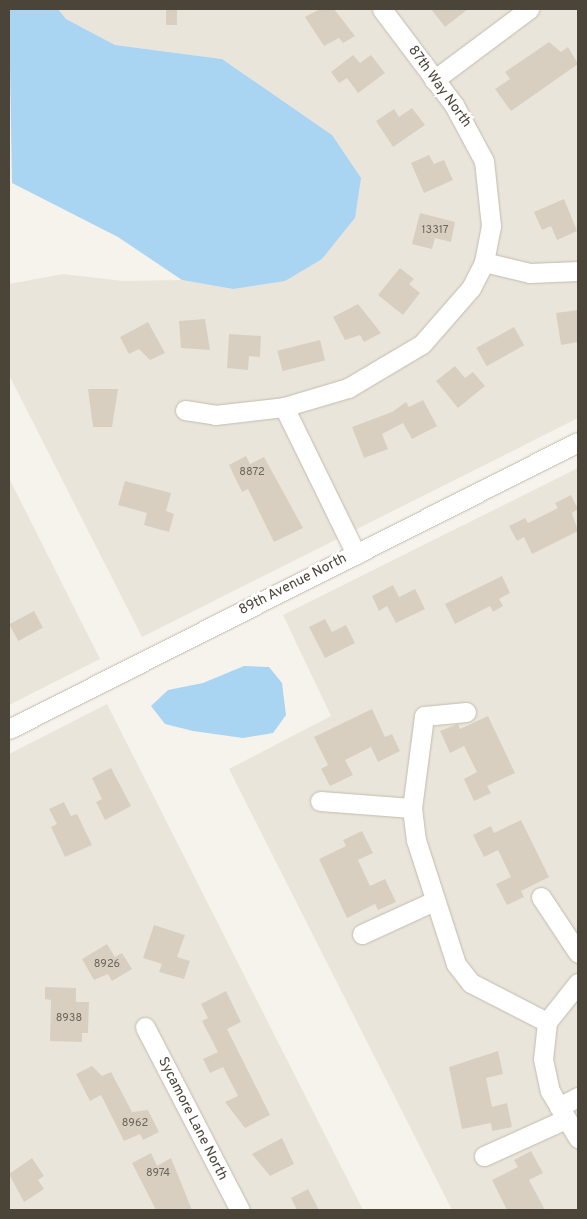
<!DOCTYPE html>
<style>
body{margin:0}
#map{position:relative;width:587px;height:1219px;overflow:hidden;background:#f6f3ec;font-family:Overpass,sans-serif}
div>[style]{position:absolute}
[style*='--x']{left:calc(var(--x)*1px);top:calc(var(--y)*1px);width:calc(var(--w)*1px);rotate:calc(var(--a)*1deg)}
.residential>*{inset:0;background:#eae5da}
.water>*{inset:0;background:#a9d4f2}
.building>*{inset:0;background:#d8cfc1;transform-origin:0 0}
.roads{filter:drop-shadow(0 0 1px #c2bbae) drop-shadow(0 0 1px #c2bbae)}
.minor>*{height:19px;margin:-9.5px;padding:0 9.5px;transform-origin:9.5px;border-radius:9.5px;background:#fff}
span{translate:-50% -50%;white-space:nowrap;text-align:center;line-height:1.15;-webkit-text-stroke:5px #fff;paint-order:stroke}
.number-label{font-size:11px;color:#6e675b}
.number-label span{-webkit-text-stroke-width:0}
.street-label{font-size:14px;color:#4b4439}
.frame{position:absolute;inset:0;border:10px solid #4b4439;pointer-events:none}
</style>
<div id="map">
<div class="residential">
<i style="clip-path:polygon(58px 9px,578px 9px,578px 418px,142px 637px,9px 375px,9px 284px,63px 274px,123px 281px,182px 280px,233px 289px,322px 259px,355px 218px,332px 135px,222px 59px,115px 45px,66px 19px)"></i>
<i style="clip-path:polygon(578px 468px,578px 1210px,452px 1210px,229px 769px,331px 716px,283px 615px)"></i>
<i style="clip-path:polygon(9px 478px,100px 659px,9px 705px)"></i>
<i style="clip-path:polygon(107px 704px,363px 1210px,9px 1210px,9px 754px)"></i>
</div>
<div class="water">
<i style="clip-path:polygon(9px 9px,58px 9px,66px 19px,115px 45px,222px 59px,332px 135px,361px 178px,355px 218px,322px 259px,285px 281px,233px 289px,182px 280px,118px 237px,12px 183px)"></i>
<i style="clip-path:polygon(244px 666px,269px 667px,282px 683px,286px 715px,273px 733px,243px 738px,193px 731px,165px 724px,151px 706px,168px 690px,203px 683px)"></i>
</div>
<div class="building">
<i style="left:166px;top:9px;width:11px;height:16px"></i>
<i style="clip-path:polygon(320px 9px,334px 9px,355px 36px,343px 43px,339px 38px,324px 46px,305px 17px)"></i>
<i style="clip-path:polygon(431px 9px,468px 9px,445px 27px)"></i>
<i style="clip-path:polygon(549px 42px,561px 52px,568px 47px,578px 64px,511px 111px,495px 89px,510px 79px,505px 72px)"></i>
<i style="clip-path:polygon(353px 55px,360px 63px,371px 55px,385px 73px,358px 93px,347px 78px,339px 83px,331px 72px)"></i>
<i style="clip-path:polygon(412px 108px,425px 125px,393px 147px,376px 121px,394px 109px,399px 117px)"></i>
<i style="clip-path:polygon(429px 155px,434px 164px,444px 160px,453px 180px,424px 193px,411px 163px)"></i>
<i style="clip-path:polygon(564px 199px,577px 231px,557px 240px,551px 226px,542px 230px,534px 212px)"></i>
<i style="clip-path:polygon(420px 213px,455px 222px,451px 242px,435px 238px,432px 249px,412px 244px)"></i>
<i style="clip-path:polygon(400px 268px,414px 279px,409px 284px,420px 293px,403px 315px,378px 295px)"></i>
<i style="clip-path:polygon(358px 304px,381px 333px,364px 342px,360px 335px,345px 340px,333px 317px)"></i>
<i style="clip-path:polygon(578px 310px,578px 342px,561px 345px,556px 313px)"></i>
<i style="clip-path:polygon(205px 319px,210px 350px,181px 348px,179px 321px)"></i>
<i style="clip-path:polygon(148px 322px,165px 353px,150px 360px,139px 349px,129px 354px,120px 337px)"></i>
<i style="left:514px;top:327px;width:21px;height:43px;rotate:61deg"></i>
<i style="clip-path:polygon(229px 334px,261px 336px,260px 357px,249px 356px,248px 370px,227px 368px)"></i>
<i style="left:320px;top:340px;width:21px;height:44px;rotate:76deg"></i>
<i style="clip-path:polygon(455px 366px,465px 378px,473px 372px,485px 386px,458px 408px,436px 381px)"></i>
<i style="clip-path:polygon(88px 389px,118px 389px,112px 427px,93px 427px)"></i>
<i style="clip-path:polygon(423px 400px,437px 426px,412px 439px,403px 423px,382px 434px,388px 449px,364px 458px,352px 427px,392px 412px,406px 402px,409px 407px)"></i>
<i style="clip-path:polygon(246px 456px,250px 464px,264px 457px,303px 528px,274px 542px,248px 489px,242px 492px,229px 465px)"></i>
<i style="clip-path:polygon(125px 481px,171px 493px,166px 511px,174px 514px,169px 532px,144px 525px,147px 513px,118px 505px)"></i>
<i style="clip-path:polygon(571px 495px,578px 509px,572px 513px,578px 531px,532px 554px,524px 537px,517px 541px,509px 526px,525px 518px,528px 523px,558px 508px,555px 503px)"></i>
<i style="clip-path:polygon(502px 576px,510px 593px,499px 599px,503px 606px,493px 612px,490px 606px,455px 624px,445px 604px)"></i>
<i style="clip-path:polygon(393px 585px,399px 597px,415px 589px,425px 609px,396px 623px,387px 606px,379px 611px,372px 596px)"></i>
<i style="left:34px;top:611px;width:19px;height:28px;rotate:62deg"></i>
<i style="clip-path:polygon(325px 619px,332px 632px,346px 625px,355px 643px,325px 658px,309px 627px)"></i>
<i style="clip-path:polygon(372px 709px,385px 737px,392px 734px,400px 751px,378px 762px,371px 747px,345px 760px,353px 775px,330px 786px,321px 769px,328px 765px,314px 737px)"></i>
<i style="clip-path:polygon(488px 716px,515px 773px,487px 786px,491px 793px,474px 801px,464px 779px,477px 772px,464px 746px,450px 753px,440px 731px,458px 724px,460px 729px)"></i>
<i style="clip-path:polygon(111px 768px,131px 806px,105px 820px,96px 802px,102px 799px,92px 778px)"></i>
<i style="clip-path:polygon(64px 802px,71px 816px,77px 814px,92px 845px,65px 857px,51px 827px,57px 824px,49px 809px)"></i>
<i style="clip-path:polygon(521px 820px,549px 877px,521px 891px,524px 897px,507px 905px,496px 884px,511px 877px,498px 850px,484px 857px,473px 835px,491px 826px,494px 833px)"></i>
<i style="clip-path:polygon(362px 831px,373px 853px,358px 860px,370px 886px,385px 879px,396px 902px,378px 910px,375px 904px,347px 918px,319px 859px,346px 846px,343px 840px)"></i>
<i style="clip-path:polygon(154px 925px,185px 935px,177px 957px,190px 961px,184px 979px,159px 972px,162px 964px,143px 958px)"></i>
<i style="clip-path:polygon(107px 944px,115px 957px,122px 953px,132px 969px,112px 981px,108px 974px,94px 980px,82px 959px)"></i>
<i style="clip-path:polygon(45px 987px,76px 988px,76px 1002px,89px 1002px,88px 1033px,82px 1033px,82px 1042px,50px 1041px,51px 1000px,45px 999px)"></i>
<i style="clip-path:polygon(226px 991px,241px 1022px,227px 1029px,270px 1115px,245px 1128px,225px 1102px,238px 1096px,223px 1067px,210px 1073px,203px 1059px,218px 1052px,202px 1021px,208px 1018px,201px 1004px)"></i>
<i style="clip-path:polygon(498px 1051px,503px 1074px,486px 1078px,492px 1107px,507px 1103px,512px 1127px,492px 1131px,491px 1123px,462px 1129px,449px 1067px)"></i>
<i style="clip-path:polygon(92px 1066px,102px 1076px,111px 1072px,132px 1112px,148px 1110px,159px 1132px,143px 1140px,140px 1134px,124px 1141px,101px 1095px,90px 1101px,76px 1074px)"></i>
<i style="clip-path:polygon(282px 1138px,294px 1164px,270px 1176px,252px 1154px)"></i>
<i style="clip-path:polygon(531px 1151px,543px 1173px,529px 1180px,545px 1210px,507px 1210px,492px 1180px,518px 1167px,514px 1160px)"></i>
<i style="clip-path:polygon(151px 1153px,157px 1166px,171px 1158px,192px 1210px,156px 1210px,132px 1163px)"></i>
<i style="clip-path:polygon(32px 1158px,44px 1176px,38px 1180px,44px 1189px,24px 1202px,9px 1174px)"></i>
<i style="clip-path:polygon(308px 1189px,319px 1210px,297px 1210px,291px 1198px)"></i>
</div>
<div class="roads">
<div class="minor">
<i style="--x:434;--y:80;--w:119;--a:-36.8"></i>
<i style="--x:484;--y:262;--w:47;--a:13.4"></i>
<i style="--x:530;--y:273;--w:48;--a:-2.4"></i>
<i style="--x:284;--y:407;--w:164;--a:63.9"></i>
<i style="--x:185;--y:410;--w:30;--a:9"></i>
<i style="--x:215;--y:415;--w:69;--a:-6.6"></i>
<i style="--x:284;--y:407;--w:67;--a:-16.5"></i>
<i style="--x:348;--y:388;--w:86;--a:-30.7"></i>
<i style="--x:422;--y:344;--w:74;--a:-48.8"></i>
<i style="--x:471;--y:288;--w:29;--a:-63"></i>
<i style="--x:484;--y:262;--w:37;--a:-79"></i>
<i style="--x:491;--y:226;--w:65;--a:-96.1"></i>
<i style="--x:484;--y:161;--w:64;--a:-118.2"></i>
<i style="--x:454;--y:105;--w:120;--a:-126.9"></i>
<i style="--x:466;--y:712;--w:42;--a:174.6"></i>
<i style="--x:424;--y:716;--w:93;--a:97.4"></i>
<i style="--x:412;--y:808;--w:32;--a:83"></i>
<i style="--x:416;--y:840;--w:130;--a:72.1"></i>
<i style="--x:456;--y:964;--w:24;--a:52"></i>
<i style="--x:471;--y:983;--w:85;--a:27.2"></i>
<i style="--x:9;--y:729;--w:637;--a:-26.77"></i>
<i style="--x:320;--y:801;--w:92;--a:4.4"></i>
<i style="--x:541;--y:897;--w:67;--a:56.5"></i>
<i style="--x:362;--y:934;--w:79;--a:-24.6"></i>
<i style="--x:578;--y:983;--w:50;--a:128.5"></i>
<i style="--x:547;--y:1022;--w:37;--a:96"></i>
<i style="--x:543;--y:1059;--w:33;--a:78"></i>
<i style="--x:550;--y:1091;--w:55;--a:59.2"></i>
<i style="--x:145;--y:1027;--w:206;--a:62.6"></i>
<i style="--x:559;--y:1107;--w:21;--a:-28"></i>
<i style="--x:484;--y:1156;--w:90;--a:-24.3"></i>
</div>
</div>
<div class="number-label">
<span style="left:435px;top:230px">13317</span>
<span style="left:252px;top:472px">8872</span>
<span style="left:107px;top:964px">8926</span>
<span style="left:69px;top:1018px">8938</span>
<span style="left:135px;top:1123px">8962</span>
<span style="left:158px;top:1173px">8974</span>
</div>
<div class="street-label">
<span style="left:439px;top:87px;rotate:54deg">87th Way North</span>
<span style="left:293px;top:585px;rotate:-27deg">89th Avenue North</span>
<span style="left:192px;top:1119px;rotate:63deg">Sycamore Lane North</span>
</div>
<div class="frame"></div>
</div>
